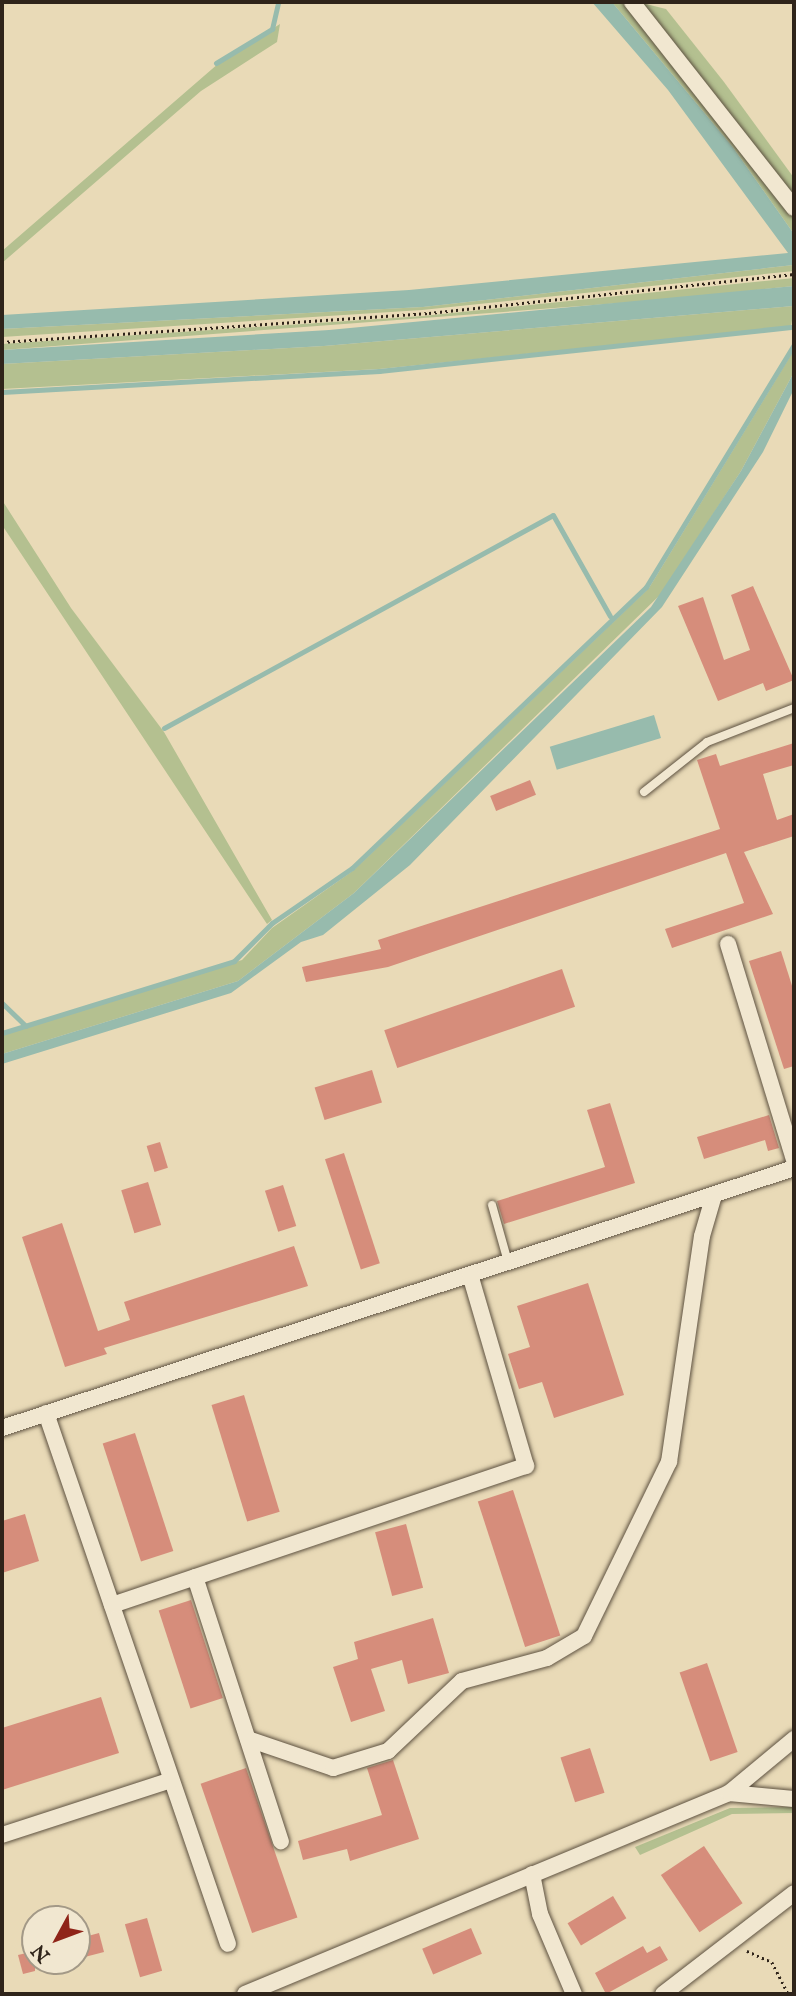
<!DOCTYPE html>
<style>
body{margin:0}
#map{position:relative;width:796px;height:1996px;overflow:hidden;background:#e9dab7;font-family:"IM FELL English",serif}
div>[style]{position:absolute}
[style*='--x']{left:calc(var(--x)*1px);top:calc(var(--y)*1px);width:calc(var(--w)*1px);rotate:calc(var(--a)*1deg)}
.green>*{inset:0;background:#b4c090}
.water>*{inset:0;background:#97bbad;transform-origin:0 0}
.stream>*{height:5px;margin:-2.5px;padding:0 2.5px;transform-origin:2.5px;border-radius:2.5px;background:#97bbad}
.building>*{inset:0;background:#d68d7b;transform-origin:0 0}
.path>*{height:2.5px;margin-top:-1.25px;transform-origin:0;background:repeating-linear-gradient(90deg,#2f241a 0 2px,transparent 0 5.5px)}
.roads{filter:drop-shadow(0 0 2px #5e5241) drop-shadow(0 0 2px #5e5241)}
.service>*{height:8px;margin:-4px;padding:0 4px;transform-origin:4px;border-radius:4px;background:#f1e7d0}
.minor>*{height:16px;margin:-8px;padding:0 8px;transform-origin:8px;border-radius:8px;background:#f1e7d0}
span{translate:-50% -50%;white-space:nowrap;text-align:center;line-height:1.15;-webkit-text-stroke:7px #f1e7d0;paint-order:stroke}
.frame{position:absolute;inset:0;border:4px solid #2f241a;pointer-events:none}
.north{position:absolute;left:21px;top:1905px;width:70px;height:70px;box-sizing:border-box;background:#f1e7d0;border:2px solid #a39987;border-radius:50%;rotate:229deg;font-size:19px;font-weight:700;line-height:28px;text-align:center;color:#2f241a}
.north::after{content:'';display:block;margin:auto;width:24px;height:32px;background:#8f2418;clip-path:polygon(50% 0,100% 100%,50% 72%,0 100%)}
</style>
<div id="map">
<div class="green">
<i style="clip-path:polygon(612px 2px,629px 2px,794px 215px,794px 234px,732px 146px)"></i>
<i style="clip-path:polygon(638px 2px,666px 9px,724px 82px,794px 178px,794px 198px)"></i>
<i style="clip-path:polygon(280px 24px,277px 42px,201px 91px,2px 263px,2px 251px,219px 63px)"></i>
<i style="clip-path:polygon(794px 265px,794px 271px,422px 310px,2px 337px,2px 329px,423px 307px)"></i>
<i style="clip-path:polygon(794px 278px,794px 286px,660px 300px,2px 350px,2px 344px,423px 316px)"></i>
<i style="clip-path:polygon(794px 306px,791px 327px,379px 369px,2px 389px,2px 364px,324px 346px)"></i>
<i style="clip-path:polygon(794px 350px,794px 372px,741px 471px,662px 593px,354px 893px,238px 981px,2px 1054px,2px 1035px,242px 960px,272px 928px,354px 870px,649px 588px)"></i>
<i style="clip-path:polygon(2px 500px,71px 608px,164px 732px,272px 920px,267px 924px,2px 525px)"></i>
<i style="clip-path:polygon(794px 1807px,794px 1813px,732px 1814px,640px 1855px,635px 1847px,730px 1808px)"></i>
</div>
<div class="water">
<i style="clip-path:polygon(592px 2px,612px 2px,732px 146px,794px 234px,794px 265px,423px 307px,2px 329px,2px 315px,409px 290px,788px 253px,668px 90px)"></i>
<i style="clip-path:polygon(794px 286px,794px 306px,324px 346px,2px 364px,2px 350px,329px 330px)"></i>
<i style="clip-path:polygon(794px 372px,794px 389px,763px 452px,662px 607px,410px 865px,323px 935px,301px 942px,231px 993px,2px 1064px,2px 1054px,238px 981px,354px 893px,651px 607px,741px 471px)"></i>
<i style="left:654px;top:715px;width:24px;height:109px;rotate:73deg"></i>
</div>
<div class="stream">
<i style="--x:216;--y:63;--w:66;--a:-31.3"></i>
<i style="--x:272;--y:29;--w:28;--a:-77"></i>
<i style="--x:2;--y:392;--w:378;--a:-3.2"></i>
<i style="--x:379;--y:371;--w:414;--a:-6.1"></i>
<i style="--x:164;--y:728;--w:443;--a:-28.7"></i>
<i style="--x:553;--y:515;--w:116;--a:60.6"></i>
<i style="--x:2;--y:1003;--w:33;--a:44"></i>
<i style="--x:2;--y:1033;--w:243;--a:-17.2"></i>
<i style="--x:234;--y:961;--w:54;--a:-45"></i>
<i style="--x:272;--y:923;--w:97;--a:-34.5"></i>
<i style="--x:352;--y:868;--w:407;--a:-43.7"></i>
<i style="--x:646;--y:587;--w:284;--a:-58.6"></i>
</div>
<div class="building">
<i style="clip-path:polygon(753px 586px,794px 680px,766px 691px,763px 683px,718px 701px,678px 606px,703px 597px,724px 660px,750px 650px,731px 595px)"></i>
<i style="clip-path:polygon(794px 743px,794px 765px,763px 774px,777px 820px,794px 814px,794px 836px,744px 852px,773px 914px,672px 948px,665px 929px,744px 903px,726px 853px,388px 967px,306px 982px,302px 967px,381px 949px,378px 940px,720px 829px,697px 760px,716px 754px,720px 766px)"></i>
<i style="left:530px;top:780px;width:16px;height:43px;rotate:68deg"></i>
<i style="clip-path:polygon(781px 951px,794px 992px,794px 1066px,784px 1069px,749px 961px)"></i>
<i style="left:562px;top:969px;width:40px;height:188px;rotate:71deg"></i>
<i style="left:372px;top:1070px;width:34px;height:60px;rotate:73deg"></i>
<i style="clip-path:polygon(610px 1103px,635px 1183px,504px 1224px,497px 1201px,605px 1167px,587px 1110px)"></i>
<i style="clip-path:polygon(769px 1115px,779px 1148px,768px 1151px,765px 1140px,704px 1159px,697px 1137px)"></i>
<i style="left:160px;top:1142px;width:27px;height:14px;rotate:73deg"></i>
<i style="left:344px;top:1153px;width:116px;height:20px;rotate:72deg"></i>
<i style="left:148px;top:1182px;width:45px;height:28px;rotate:73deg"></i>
<i style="left:283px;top:1185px;width:43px;height:19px;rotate:72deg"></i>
<i style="clip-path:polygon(62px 1223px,98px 1331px,130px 1320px,124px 1302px,294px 1246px,308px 1286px,104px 1348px,107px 1354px,65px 1367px,22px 1237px)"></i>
<i style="clip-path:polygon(588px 1283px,624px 1395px,554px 1418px,542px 1382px,519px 1389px,508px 1354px,530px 1347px,517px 1306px)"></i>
<i style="left:244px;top:1395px;width:122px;height:34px;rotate:73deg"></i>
<i style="left:135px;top:1433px;width:124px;height:34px;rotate:72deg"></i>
<i style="left:513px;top:1490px;width:153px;height:37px;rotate:72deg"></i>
<i style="clip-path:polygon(25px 1514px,39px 1561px,2px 1573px,2px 1521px)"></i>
<i style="left:406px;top:1524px;width:66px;height:32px;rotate:75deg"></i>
<i style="left:191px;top:1600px;width:103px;height:34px;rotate:72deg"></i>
<i style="clip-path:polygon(433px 1618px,449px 1673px,408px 1684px,402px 1660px,371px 1669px,385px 1711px,351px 1722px,333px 1667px,358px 1659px,354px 1642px)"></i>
<i style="left:707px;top:1663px;width:94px;height:29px;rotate:71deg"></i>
<i style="clip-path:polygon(101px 1697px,119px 1753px,2px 1790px,2px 1728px)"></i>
<i style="left:590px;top:1748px;width:47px;height:31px;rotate:72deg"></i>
<i style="clip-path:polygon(393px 1760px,419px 1839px,350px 1861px,347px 1849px,303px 1860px,298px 1841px,382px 1815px,367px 1768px)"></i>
<i style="left:246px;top:1768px;width:158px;height:48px;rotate:71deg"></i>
<i style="left:704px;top:1846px;width:69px;height:52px;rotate:56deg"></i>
<i style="left:613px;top:1896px;width:26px;height:53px;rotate:59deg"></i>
<i style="left:147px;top:1918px;width:55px;height:23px;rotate:74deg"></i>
<i style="left:471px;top:1928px;width:28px;height:53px;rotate:67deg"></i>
<i style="clip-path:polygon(99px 1933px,104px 1952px,77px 1959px,77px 1939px)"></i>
<i style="clip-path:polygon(643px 1946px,647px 1953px,660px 1946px,668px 1960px,606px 1994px,595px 1973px)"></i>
<i style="clip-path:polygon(35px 1951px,35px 1971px,23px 1974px,18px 1955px)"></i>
</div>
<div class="path">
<i style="--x:2;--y:342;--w:428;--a:-3.9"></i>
<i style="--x:429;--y:313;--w:367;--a:-6.1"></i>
<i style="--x:747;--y:1951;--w:27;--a:24"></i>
<i style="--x:772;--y:1962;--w:36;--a:63"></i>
</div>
<div class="roads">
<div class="service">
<i style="--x:644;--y:792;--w:80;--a:-38.4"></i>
<i style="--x:707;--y:742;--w:93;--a:-21.3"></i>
<i style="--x:492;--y:1205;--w:59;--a:74.3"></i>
</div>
<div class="minor">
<i style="--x:632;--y:2;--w:262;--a:51.8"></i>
<i style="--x:728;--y:944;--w:226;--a:73"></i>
<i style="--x:46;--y:1413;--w:561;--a:71.08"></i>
<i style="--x:2;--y:1428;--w:834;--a:-18.17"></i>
<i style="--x:195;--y:1577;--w:278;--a:72"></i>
<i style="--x:112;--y:1605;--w:437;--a:-18.6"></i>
<i style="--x:526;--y:1466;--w:199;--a:-106.3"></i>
<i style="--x:248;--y:1739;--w:90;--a:18.8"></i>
<i style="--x:333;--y:1768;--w:58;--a:-17.2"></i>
<i style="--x:388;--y:1751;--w:102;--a:-43.4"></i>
<i style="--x:462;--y:1681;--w:88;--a:-15.1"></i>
<i style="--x:547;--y:1658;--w:43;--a:-30.7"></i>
<i style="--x:584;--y:1636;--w:194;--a:-64"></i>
<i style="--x:669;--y:1462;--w:228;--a:-81.7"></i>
<i style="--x:702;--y:1236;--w:43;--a:-73.7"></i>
<i style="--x:729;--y:1793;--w:65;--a:5.3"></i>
<i style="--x:2;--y:1835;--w:178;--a:-18"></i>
<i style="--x:532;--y:1874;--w:41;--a:78.7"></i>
<i style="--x:540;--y:1914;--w:87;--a:67"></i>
<i style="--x:245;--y:1994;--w:524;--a:-22.55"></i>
<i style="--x:729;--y:1793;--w:85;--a:-39.7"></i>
<i style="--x:663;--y:1994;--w:165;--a:-37.6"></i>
</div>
</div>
<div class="frame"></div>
<div class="north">N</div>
</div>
